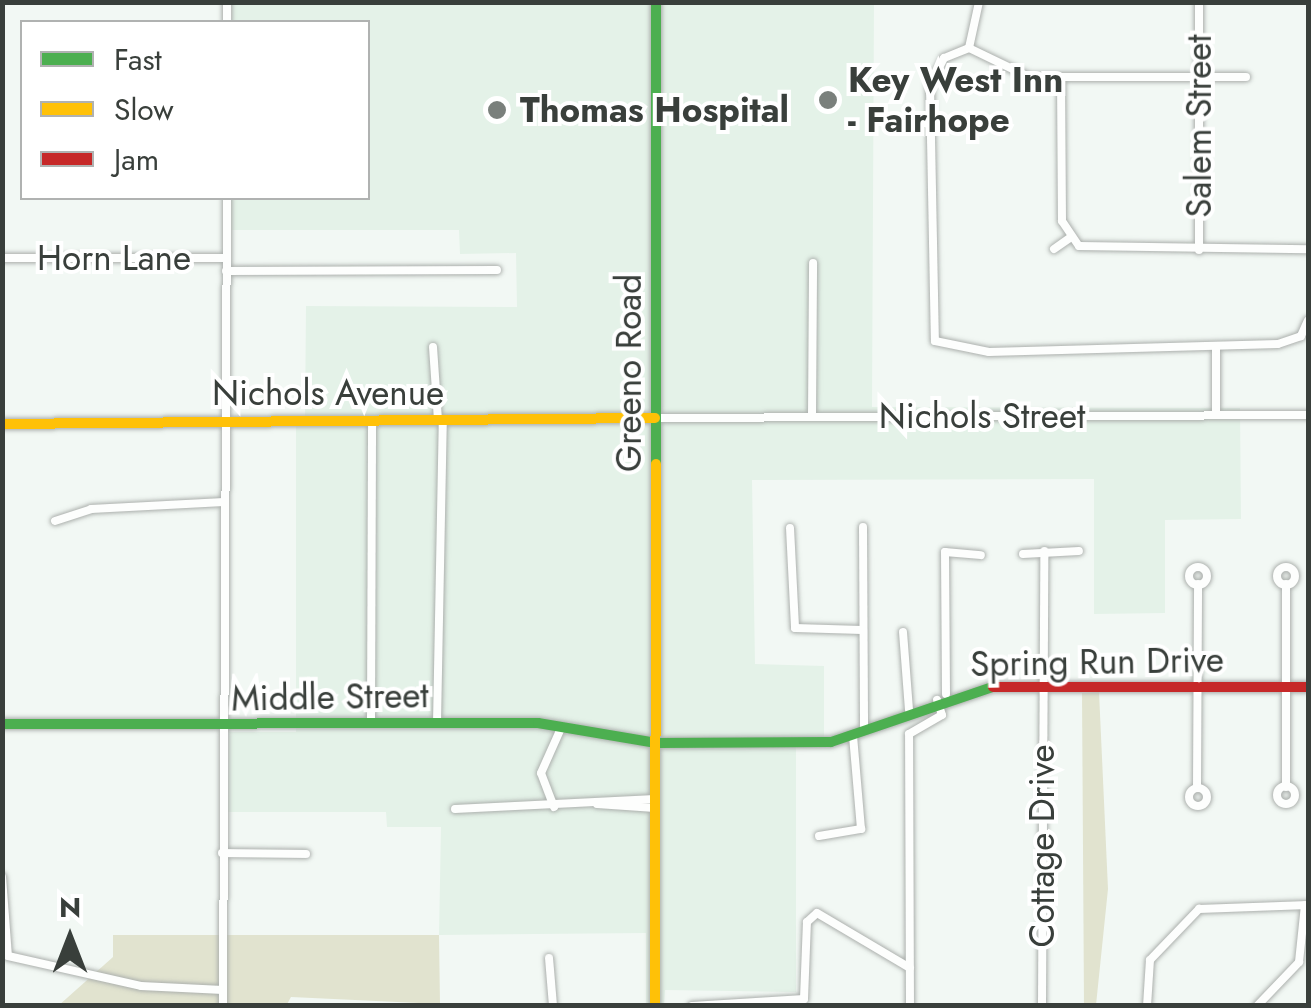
<!DOCTYPE html>
<style>
body{margin:0}
#map{position:relative;width:1311px;height:1008px;overflow:hidden;background:#f2f8f4;font-family:Jost,sans-serif}
div>[style]{position:absolute}
[style*='--x']{left:calc(var(--x)*1px);top:calc(var(--y)*1px);width:calc(var(--w)*1px);rotate:calc(var(--a)*1deg)}
.built>*{inset:0;background:#e4f2e8}
.green>*{inset:0;background:#e1e3cf}
.roads{filter:drop-shadow(0 0 2px #acb0ad) drop-shadow(0 0 2px #acb0ad)}
.street>*{height:8px;margin:-4px;padding:0 4px;transform-origin:4px;border-radius:4px;background:#fdfefd}
.street>.ring{margin:-4px;padding:0;box-sizing:content-box;background:none;border:8px solid #fdfefd;border-radius:50%}
.fast>*{height:10px;margin:-5px;padding:0 5px;transform-origin:5px;border-radius:5px;background:#4caf50}
.slow>*{height:10px;margin:-5px;padding:0 5px;transform-origin:5px;border-radius:5px;background:#ffc107}
.jam>*{height:10px;margin:-5px;padding:0 5px;transform-origin:5px;border-radius:5px;background:#c62828}
.dots>*{width:28px;height:28px;translate:-50% -50%;box-sizing:border-box;border:5px solid #fff;border-radius:50%}
span{translate:-50% -50%;white-space:nowrap;text-align:center;line-height:1.15;-webkit-text-stroke:8px #fff;paint-order:stroke}
.poi-label{font-size:35px;color:#393f3b;font-weight:700}
.left{translate:0 -50%;text-align:left}
.street-label{font-size:35px;color:#393f3b}
.frame{position:absolute;inset:0;border:5px solid #393f3b;pointer-events:none}
.legend{position:absolute;left:20px;top:20px;width:350px;height:180px;box-sizing:border-box;background:#fff;border:2px solid #b0b2b1;margin:0;padding:12px 18px;list-style:none;font-size:30px;color:#393f3b}
.legend li{display:flex;align-items:center;gap:20px;height:50px}
.legend b{width:50px;border:2px solid #b0b2b1}
.north{position:absolute;left:20px;top:888px;width:100px;height:100px;-webkit-text-stroke:8px #fff;paint-order:stroke;rotate:0deg;font-size:28px;font-weight:700;line-height:40px;text-align:center;color:#393f3b}
.north::after{content:'';display:block;margin:auto;width:35px;height:45px;background:#393f3b;clip-path:polygon(50% 0,100% 100%,50% 72%,0 100%)}
</style>
<div id="map">
<div class="built">
<i style="clip-path:polygon(232px 3px,874px 3px,872px 407px,1240px 408px,1241px 519px,1165px 520px,1165px 613px,1094px 614px,1094px 479px,752px 480px,755px 664px,824px 666px,824px 745px,796px 746px,796px 992px,665px 990px,664px 1005px,646px 1005px,646px 933px,439px 935px,441px 827px,387px 827px,386px 812px,228px 812px,229px 732px,296px 732px,296px 417px,305px 417px,306px 306px,517px 307px,516px 253px,460px 254px,459px 230px,231px 230px,231px 198px,368px 198px,368px 22px,232px 22px)"></i>
</div>
<div class="green">
<i style="clip-path:polygon(1099px 692px,1108px 889px,1096px 1005px,1084px 1005px,1082px 693px)"></i>
<i style="clip-path:polygon(113px 935px,439px 935px,440px 1004px,291px 997px,286px 1006px,58px 1006px,113px 957px)"></i>
</div>
<div class="roads">
<div class="street">
<i style="--x:227;--y:2;--w:20;--a:90"></i>
<i style="--x:979;--y:2;--w:47;--a:102.3"></i>
<i style="--x:969;--y:48;--w:27;--a:158"></i>
<i style="--x:944;--y:58;--w:31;--a:117"></i>
<i style="--x:930;--y:86;--w:255;--a:88.9"></i>
<i style="--x:935;--y:341;--w:55;--a:11.5"></i>
<i style="--x:989;--y:352;--w:289;--a:-1.6"></i>
<i style="--x:1278;--y:344;--w:24;--a:-19"></i>
<i style="--x:1301;--y:336;--w:17;--a:-66"></i>
<i style="--x:969;--y:48;--w:67;--a:25.8"></i>
<i style="--x:1029;--y:77;--w:217;--a:0"></i>
<i style="--x:1061;--y:78;--w:143;--a:89.6"></i>
<i style="--x:1062;--y:221;--w:30;--a:56"></i>
<i style="--x:1079;--y:246;--w:229;--a:0.8"></i>
<i style="--x:1054;--y:249;--w:19;--a:-35"></i>
<i style="--x:1199;--y:250;--w:248;--a:-90"></i>
<i style="--x:2;--y:258;--w:224;--a:0"></i>
<i style="--x:226;--y:271;--w:271;--a:-0.2"></i>
<i style="--x:1216;--y:346;--w:69;--a:90"></i>
<i style="--x:433;--y:347;--w:74;--a:86.1"></i>
<i style="--x:812;--y:416;--w:153;--a:-89.6"></i>
<i style="--x:655;--y:418;--w:653;--a:-0.26"></i>
<i style="--x:55;--y:521;--w:38;--a:-18"></i>
<i style="--x:91;--y:509;--w:133;--a:-3"></i>
<i style="--x:863;--y:527;--w:204;--a:89.7"></i>
<i style="--x:790;--y:528;--w:100;--a:87.1"></i>
<i style="--x:795;--y:628;--w:67;--a:1.7"></i>
<i style="--x:1023;--y:554;--w:56;--a:-3.1"></i>
<i class="ring" style="left:1189px;top:567px;width:10px;height:10px"></i>
<i class="ring" style="left:1277px;top:567px;width:10px;height:10px"></i>
<i style="--x:903;--y:632;--w:78;--a:85.6"></i>
<i style="--x:946;--y:694;--w:142;--a:-90.4"></i>
<i style="--x:945;--y:552;--w:36;--a:5"></i>
<i style="--x:437;--y:723;--w:302;--a:-88.9"></i>
<i style="--x:371;--y:724;--w:303;--a:-89.8"></i>
<i class="ring" style="left:1277px;top:786px;width:10px;height:10px"></i>
<i style="--x:1286;--y:787;--w:203;--a:-90"></i>
<i style="--x:1197;--y:788;--w:204;--a:-89.7"></i>
<i class="ring" style="left:1189px;top:788px;width:10px;height:10px"></i>
<i style="--x:597;--y:804;--w:58;--a:3.9"></i>
<i style="--x:554;--y:807;--w:36;--a:-111"></i>
<i style="--x:541;--y:773;--w:51;--a:-65.9"></i>
<i style="--x:455;--y:809;--w:200;--a:-2.9"></i>
<i style="--x:819;--y:836;--w:43;--a:-9.5"></i>
<i style="--x:861;--y:829;--w:93;--a:-94.9"></i>
<i style="--x:222;--y:853;--w:84;--a:0.7"></i>
<i style="--x:2;--y:877;--w:79;--a:85.7"></i>
<i style="--x:8;--y:956;--w:136;--a:12.7"></i>
<i style="--x:141;--y:986;--w:82;--a:2.8"></i>
<i style="--x:549;--y:958;--w:48;--a:85.2"></i>
<i style="--x:223;--y:1006;--w:808;--a:-89.72"></i>
<i style="--x:692;--y:1006;--w:112;--a:-3.6"></i>
<i style="--x:804;--y:999;--w:77;--a:-87.8"></i>
<i style="--x:807;--y:922;--w:13;--a:-42"></i>
<i style="--x:817;--y:913;--w:108;--a:30.6"></i>
<i style="--x:910;--y:1006;--w:272;--a:-90.2"></i>
<i style="--x:909;--y:734;--w:38;--a:-30"></i>
<i style="--x:942;--y:715;--w:16;--a:-108"></i>
<i style="--x:1042;--y:1006;--w:455;--a:-89.7"></i>
<i style="--x:1147;--y:1006;--w:46;--a:-86.3"></i>
<i style="--x:1150;--y:960;--w:71;--a:-46.1"></i>
<i style="--x:1199;--y:909;--w:109;--a:-2.1"></i>
<i style="--x:1257;--y:1006;--w:61;--a:-46.3"></i>
<i style="--x:1299;--y:962;--w:57;--a:-84"></i>
</div>
<div class="fast">
<i style="--x:656;--y:464;--w:462;--a:-90"></i>
<i style="--x:2;--y:724;--w:536;--a:-0.11"></i>
<i style="--x:538;--y:723;--w:120;--a:9.6"></i>
<i style="--x:656;--y:743;--w:175;--a:-0.3"></i>
<i style="--x:831;--y:742;--w:171;--a:-18.8"></i>
</div>
<div class="slow">
<i style="--x:2;--y:424;--w:653;--a:-0.53"></i>
<i style="--x:655;--y:1006;--w:542;--a:-89.89"></i>
</div>
<div class="jam">
<i style="--x:993;--y:687;--w:315;--a:0"></i>
</div>
</div>
<div class="dots">
<i style="left:828px;top:100px;background:#7a807c"></i>
<i style="left:497px;top:110px;background:#7a807c"></i>
</div>
<div class="poi-label">
<span class="left" style="left:848px;top:100px">Key West Inn<br>- Fairhope</span>
<span class="left" style="left:520px;top:110px">Thomas Hospital</span>
</div>
<div class="street-label">
<span style="left:1199px;top:126px;rotate:-90deg">Salem Street</span>
<span style="left:114px;top:258px">Horn Lane</span>
<span style="left:629px;top:373px;rotate:-90deg">Greeno Road</span>
<span style="left:328px;top:393px">Nichols Avenue</span>
<span style="left:982px;top:416px">Nichols Street</span>
<span style="left:1097px;top:662px;rotate:-1deg">Spring Run Drive</span>
<span style="left:330px;top:697px;rotate:-1deg">Middle Street</span>
<span style="left:1042px;top:846px;rotate:-90deg">Cottage Drive</span>
</div>
<div class="frame"></div>
<ul class="legend">
<li><b style="height:12px;background:#4caf50"></b>Fast</li>
<li><b style="height:12px;background:#ffc107"></b>Slow</li>
<li><b style="height:12px;background:#c62828"></b>Jam</li>
</ul>
<div class="north">N</div>
</div>
